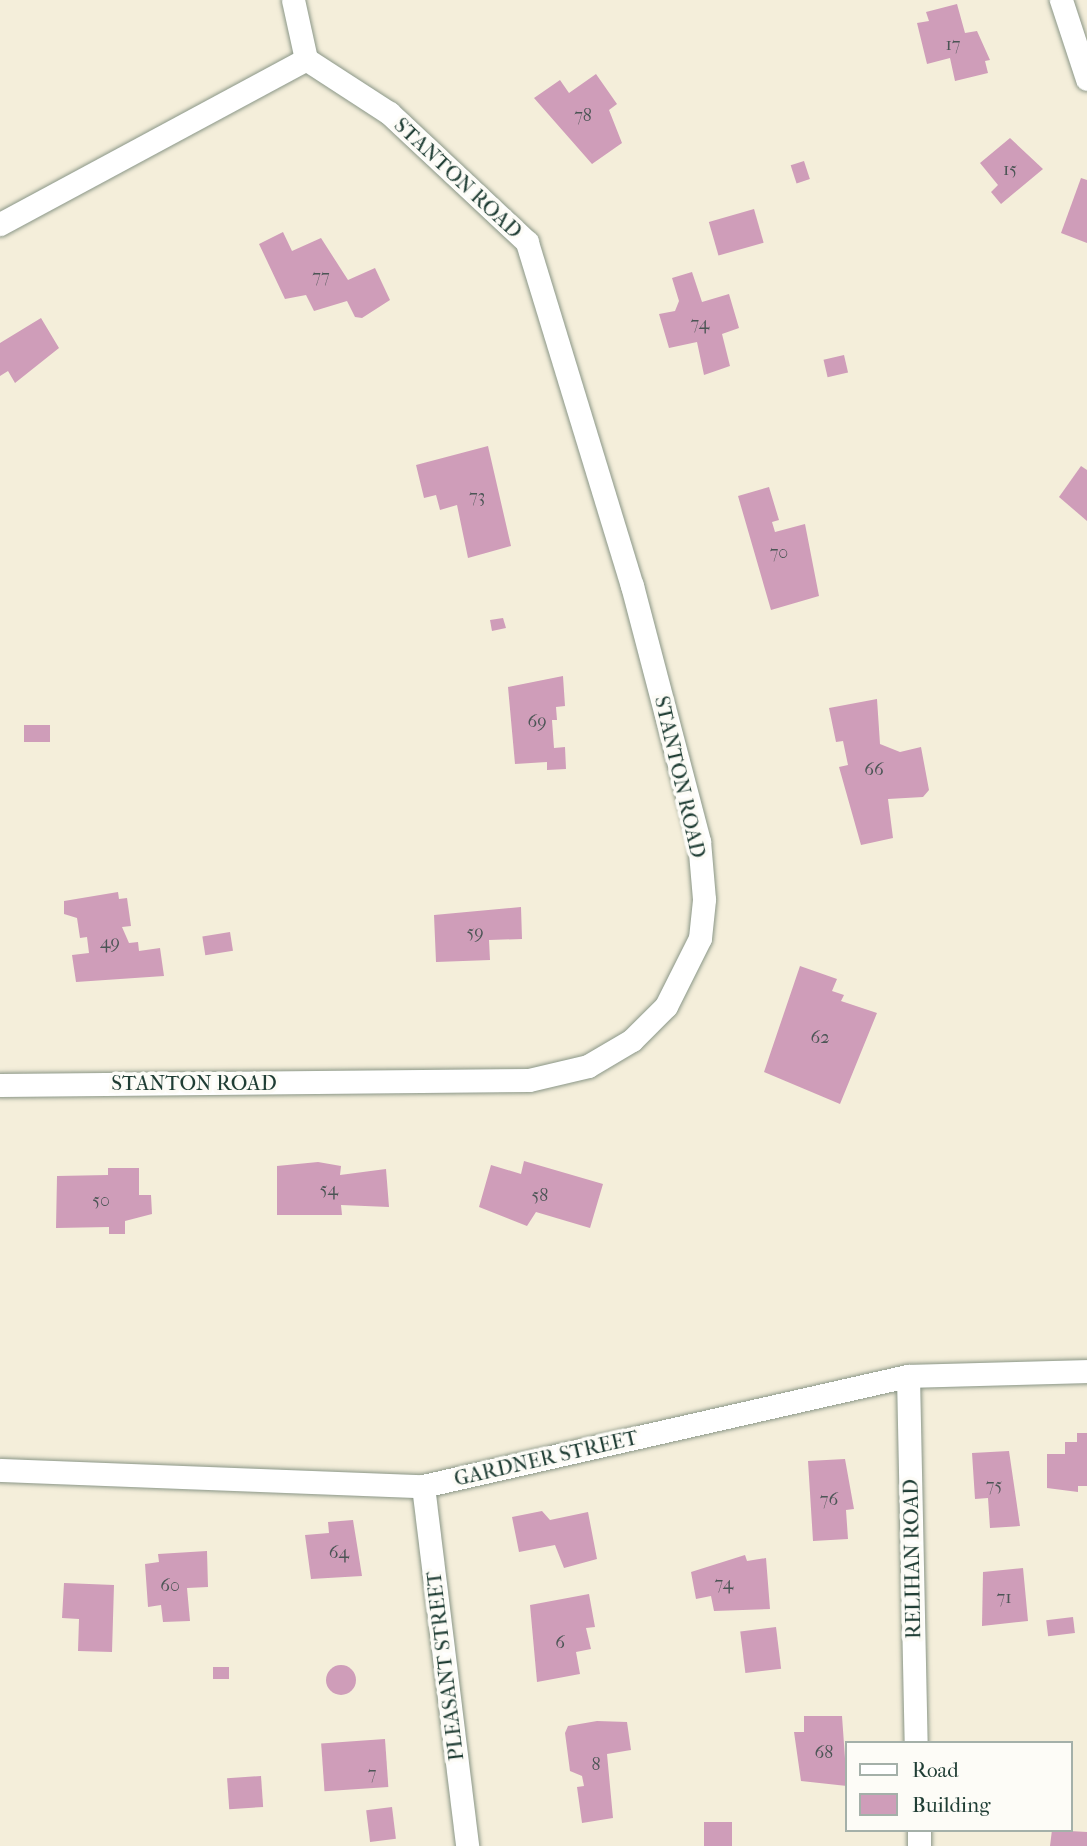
<!DOCTYPE html>
<style>
body{margin:0}
#map{position:relative;width:1087px;height:1846px;overflow:hidden;background:#f4eeda;font-family:"IM FELL French Canon",serif}
div>[style]{position:absolute}
[style*='--x']{left:calc(var(--x)*1px);top:calc(var(--y)*1px);width:calc(var(--w)*1px);rotate:calc(var(--a)*1deg)}
.building>*{inset:0;background:#cf9db9;transform-origin:0 0}
.round{border-radius:50%}
.roads{filter:drop-shadow(0 0 2px #8a9687) drop-shadow(0 0 2px #8a9687)}
.street>*{height:23px;margin:-11.5px;padding:0 11.5px;transform-origin:11.5px;border-radius:11.5px;background:#fff}
span{translate:-50% -50%;white-space:nowrap;text-align:center;line-height:1.15;-webkit-text-stroke:7px #fdfcf7;paint-order:stroke}
.number-label{font-size:18px;color:#4b5555}
.number-label span{-webkit-text-stroke-width:0}
.street-label{font-size:21px;color:#1f3d34}
.legend{position:absolute;left:845px;top:1741px;width:228px;height:91px;box-sizing:border-box;background:#fdfcf7;border:2px solid #a4b0a9;margin:0;padding:9px 12px;list-style:none;font-size:21px;color:#1f3d34}
.legend li{display:flex;align-items:center;gap:14px;height:35px}
.legend b{width:35px;border:2px solid #a4b0a9}
</style>
<div id="map">
<div class="building">
<i style="clip-path:polygon(957px 4px,965px 33px,977px 31px,990px 60px,985px 61px,988px 73px,955px 81px,950px 58px,927px 64px,917px 23px,929px 21px,926px 12px)"></i>
<i style="clip-path:polygon(596px 74px,617px 104px,609px 110px,622px 143px,592px 164px,534px 98px,560px 80px,569px 93px)"></i>
<i style="clip-path:polygon(1010px 138px,1043px 169px,1001px 204px,991px 192px,998px 185px,980px 163px)"></i>
<i style="left:804px;top:161px;width:19px;height:14px;rotate:72deg"></i>
<i style="clip-path:polygon(1081px 178px,1087px 180px,1087px 243px,1061px 233px)"></i>
<i style="left:754px;top:209px;width:35px;height:47px;rotate:74deg"></i>
<i style="clip-path:polygon(283px 232px,292px 251px,321px 238px,348px 280px,375px 268px,390px 300px,362px 318px,355px 317px,347px 301px,314px 311px,306px 295px,285px 299px,259px 244px)"></i>
<i style="clip-path:polygon(692px 272px,702px 302px,729px 294px,739px 328px,722px 334px,730px 366px,704px 375px,697px 342px,669px 348px,659px 314px,675px 311px,679px 301px,672px 278px)"></i>
<i style="clip-path:polygon(41px 318px,59px 348px,15px 383px,8px 371px,0 376px,0 343px)"></i>
<i style="left:844px;top:355px;width:18px;height:21px;rotate:77deg"></i>
<i style="clip-path:polygon(488px 446px,511px 546px,468px 558px,457px 505px,440px 510px,436px 495px,424px 498px,416px 465px)"></i>
<i style="clip-path:polygon(1081px 466px,1087px 470px,1087px 521px,1059px 497px)"></i>
<i style="clip-path:polygon(769px 487px,779px 520px,772px 522px,775px 532px,805px 524px,819px 596px,771px 610px,738px 496px)"></i>
<i style="clip-path:polygon(503px 618px,506px 628px,492px 631px,490px 620px)"></i>
<i style="clip-path:polygon(563px 676px,565px 706px,556px 707px,557px 720px,552px 720px,554px 748px,565px 747px,566px 769px,547px 770px,547px 762px,515px 764px,508px 687px)"></i>
<i style="clip-path:polygon(877px 699px,880px 744px,900px 752px,921px 747px,929px 790px,923px 797px,888px 799px,893px 838px,861px 845px,839px 767px,848px 765px,843px 741px,836px 742px,829px 708px)"></i>
<i style="left:24px;top:725px;width:26px;height:17px"></i>
<i style="clip-path:polygon(118px 892px,119px 899px,127px 898px,131px 926px,122px 927px,129px 943px,138px 942px,139px 951px,160px 948px,164px 976px,76px 982px,72px 955px,89px 953px,87px 937px,80px 938px,77px 918px,64px 914px,64px 901px)"></i>
<i style="clip-path:polygon(521px 907px,522px 939px,489px 940px,490px 960px,436px 962px,434px 915px)"></i>
<i style="left:230px;top:932px;width:19px;height:28px;rotate:81deg"></i>
<i style="clip-path:polygon(800px 966px,837px 979px,832px 991px,844px 995px,841px 1001px,877px 1013px,840px 1104px,764px 1072px)"></i>
<i style="clip-path:polygon(524px 1161px,603px 1184px,590px 1228px,536px 1212px,527px 1226px,479px 1207px,491px 1165px,521px 1174px)"></i>
<i style="clip-path:polygon(318px 1162px,341px 1166px,340px 1175px,386px 1169px,389px 1207px,341px 1205px,342px 1215px,277px 1215px,277px 1166px)"></i>
<i style="clip-path:polygon(108px 1168px,139px 1168px,139px 1195px,151px 1195px,152px 1214px,125px 1221px,125px 1234px,109px 1234px,109px 1227px,56px 1228px,57px 1176px,108px 1175px)"></i>
<i style="clip-path:polygon(1077px 1433px,1087px 1433px,1087px 1486px,1078px 1486px,1078px 1492px,1047px 1488px,1047px 1454px,1065px 1454px,1065px 1442px,1077px 1442px)"></i>
<i style="clip-path:polygon(1009px 1451px,1020px 1526px,990px 1528px,988px 1498px,975px 1499px,972px 1453px)"></i>
<i style="clip-path:polygon(845px 1459px,854px 1509px,846px 1510px,848px 1539px,813px 1541px,808px 1461px)"></i>
<i style="clip-path:polygon(542px 1511px,550px 1520px,588px 1512px,597px 1559px,564px 1568px,555px 1545px,519px 1552px,512px 1517px)"></i>
<i style="clip-path:polygon(353px 1520px,362px 1576px,311px 1579px,305px 1535px,329px 1533px,328px 1522px)"></i>
<i style="clip-path:polygon(207px 1551px,208px 1587px,187px 1588px,190px 1621px,163px 1622px,161px 1605px,148px 1607px,145px 1564px,159px 1562px,158px 1554px)"></i>
<i style="clip-path:polygon(745px 1555px,747px 1561px,766px 1558px,770px 1609px,714px 1611px,711px 1596px,696px 1599px,691px 1572px)"></i>
<i style="clip-path:polygon(1023px 1568px,1028px 1621px,982px 1626px,983px 1572px)"></i>
<i style="clip-path:polygon(64px 1583px,114px 1585px,112px 1652px,78px 1651px,79px 1619px,62px 1618px)"></i>
<i style="clip-path:polygon(589px 1594px,595px 1627px,586px 1628px,591px 1649px,576px 1652px,580px 1674px,537px 1682px,530px 1605px)"></i>
<i style="left:1073px;top:1617px;width:16px;height:27px;rotate:83deg"></i>
<i style="left:776px;top:1627px;width:42px;height:36px;rotate:83deg"></i>
<i class="round" style="left:326px;top:1665px;width:30px;height:30px"></i>
<i style="left:213px;top:1667px;width:16px;height:12px"></i>
<i style="clip-path:polygon(804px 1716px,842px 1716px,847px 1786px,801px 1781px,794px 1732px,804px 1732px)"></i>
<i style="clip-path:polygon(597px 1721px,627px 1722px,631px 1750px,607px 1754px,613px 1818px,582px 1823px,577px 1787px,584px 1786px,582px 1776px,570px 1771px,565px 1733px,568px 1726px)"></i>
<i style="left:385px;top:1739px;width:48px;height:64px;rotate:86deg"></i>
<i style="left:261px;top:1776px;width:31px;height:34px;rotate:86deg"></i>
<i style="left:392px;top:1807px;width:32px;height:26px;rotate:83deg"></i>
<i style="left:704px;top:1822px;width:28px;height:24px"></i>
<i style="clip-path:polygon(1052px 1830px,1087px 1832px,1087px 1846px,1050px 1846px)"></i>
</div>
<div class="roads">
<div class="street">
<i style="--x:1061;--y:0;--w:83;--a:71.8"></i>
<i style="--x:0;--y:224;--w:348;--a:-28.3"></i>
<i style="--x:306;--y:59;--w:60;--a:-102.4"></i>
<i style="--x:0;--y:1085;--w:529;--a:-0.54"></i>
<i style="--x:529;--y:1080;--w:61;--a:-13.3"></i>
<i style="--x:588;--y:1066;--w:51;--a:-30.6"></i>
<i style="--x:632;--y:1040;--w:48;--a:-45"></i>
<i style="--x:666;--y:1006;--w:76;--a:-63.4"></i>
<i style="--x:700;--y:938;--w:39;--a:-84"></i>
<i style="--x:704;--y:899;--w:58;--a:-94.9"></i>
<i style="--x:699;--y:841;--w:264;--a:-104.7"></i>
<i style="--x:632;--y:586;--w:360;--a:-107"></i>
<i style="--x:527;--y:242;--w:189;--a:-136.9"></i>
<i style="--x:389;--y:113;--w:99;--a:-147"></i>
<i style="--x:908;--y:1376;--w:367;--a:88.8"></i>
<i style="--x:0;--y:1470;--w:423;--a:2.2"></i>
<i style="--x:423;--y:1486;--w:497;--a:-12.8"></i>
<i style="--x:908;--y:1376;--w:179;--a:-1.6"></i>
<i style="--x:423;--y:1486;--w:363;--a:83"></i>
<i style="--x:919;--y:1830;--w:16;--a:90"></i>
</div>
</div>
<div class="number-label">
<span style="left:953px;top:45px">17</span>
<span style="left:583px;top:116px">78</span>
<span style="left:1010px;top:170px">15</span>
<span style="left:321px;top:277px">77</span>
<span style="left:700px;top:324px">74</span>
<span style="left:477px;top:497px">73</span>
<span style="left:779px;top:553px">70</span>
<span style="left:537px;top:722px">69</span>
<span style="left:874px;top:770px">66</span>
<span style="left:475px;top:933px">59</span>
<span style="left:110px;top:943px">49</span>
<span style="left:820px;top:1038px">62</span>
<span style="left:329px;top:1190px">54</span>
<span style="left:540px;top:1196px">58</span>
<span style="left:101px;top:1201px">50</span>
<span style="left:994px;top:1486px">75</span>
<span style="left:829px;top:1500px">76</span>
<span style="left:339px;top:1553px">64</span>
<span style="left:724px;top:1584px">74</span>
<span style="left:170px;top:1586px">60</span>
<span style="left:1004px;top:1598px">71</span>
<span style="left:560px;top:1643px">6</span>
<span style="left:824px;top:1753px">68</span>
<span style="left:596px;top:1765px">8</span>
<span style="left:372px;top:1774px">7</span>
</div>
<div class="street-label">
<span style="left:458px;top:178px;rotate:43deg">STANTON ROAD</span>
<span style="left:680px;top:777px;rotate:77deg">STANTON ROAD</span>
<span style="left:194px;top:1083px">STANTON ROAD</span>
<span style="left:546px;top:1458px;rotate:-13deg">GARDNER STREET</span>
<span style="left:912px;top:1559px;rotate:-91deg">RELIHAN ROAD</span>
<span style="left:445px;top:1666px;rotate:-97deg">PLEASANT STREET</span>
</div>
<ul class="legend">
<li><b style="height:9px;background:#fff"></b>Road</li>
<li><b style="height:19px;background:#cf9db9"></b>Building</li>
</ul>
</div>
